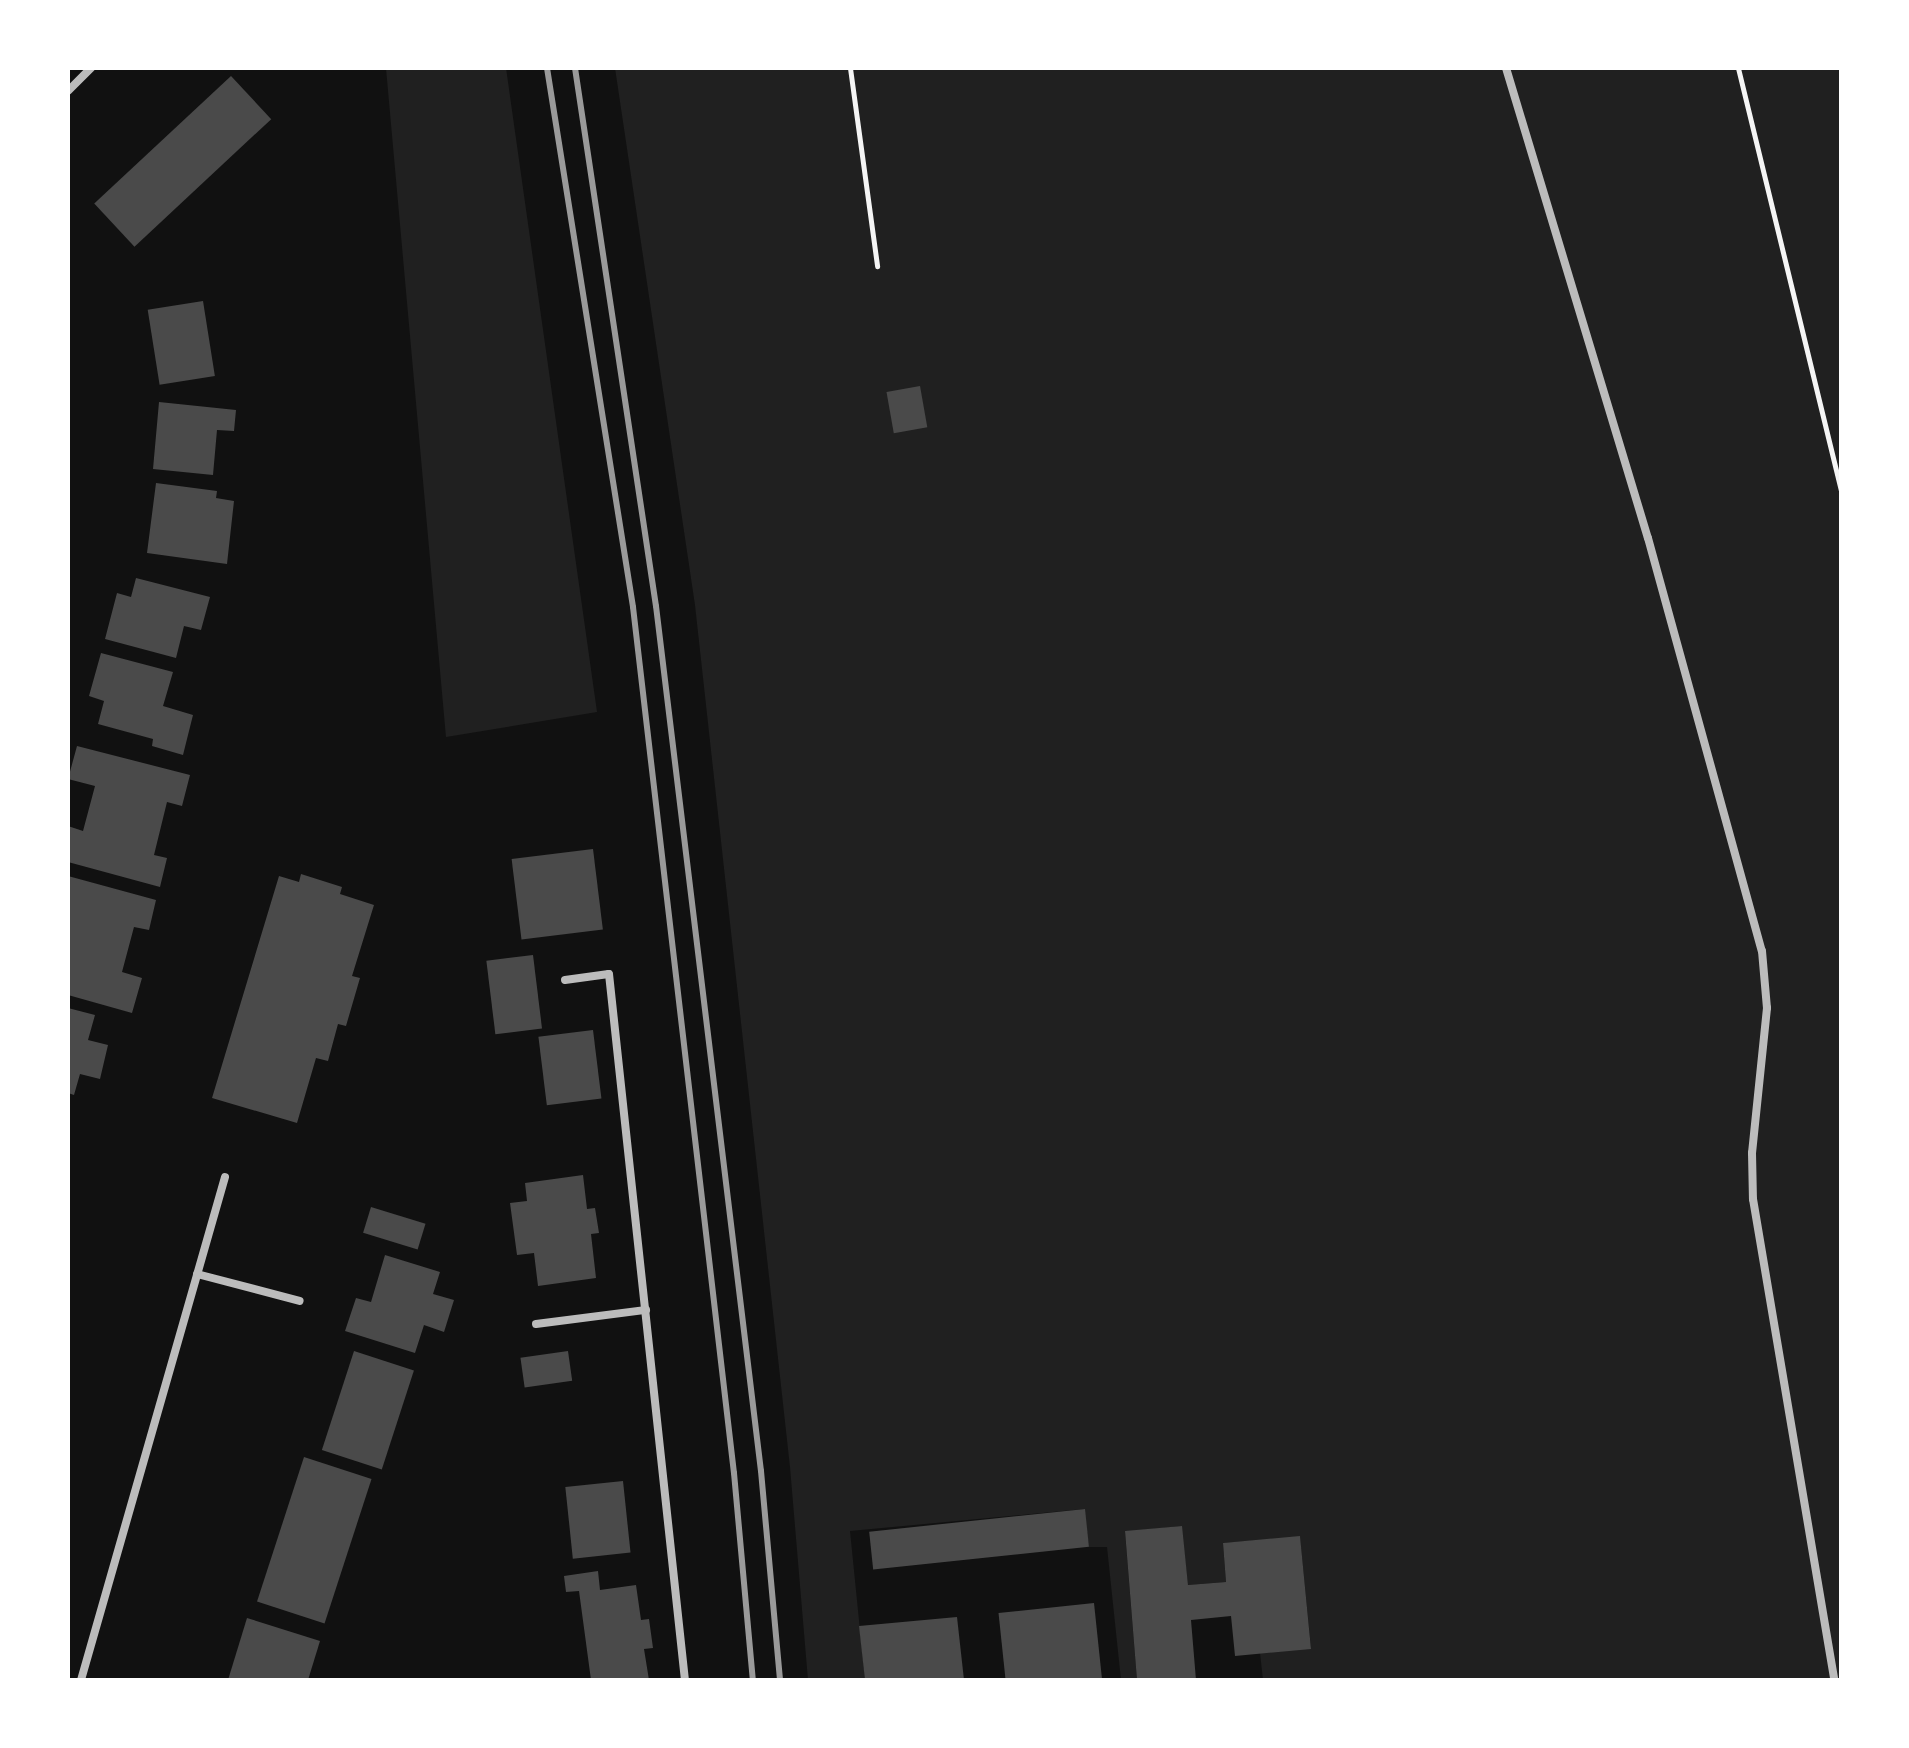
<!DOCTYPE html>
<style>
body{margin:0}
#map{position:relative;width:1909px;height:1748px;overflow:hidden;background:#111;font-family:"DejaVu Sans",sans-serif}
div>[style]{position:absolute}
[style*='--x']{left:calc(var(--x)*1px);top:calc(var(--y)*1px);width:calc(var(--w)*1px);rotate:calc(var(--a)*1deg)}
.green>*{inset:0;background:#202020}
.building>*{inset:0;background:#4a4a4a;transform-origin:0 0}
.path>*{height:5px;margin:-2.5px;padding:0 2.5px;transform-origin:2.5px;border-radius:2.5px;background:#f5f5f5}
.minor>*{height:8px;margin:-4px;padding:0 4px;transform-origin:4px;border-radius:4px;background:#bcbcbc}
.rail>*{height:6px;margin:-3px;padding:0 3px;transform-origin:3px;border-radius:3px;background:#9a9a9a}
span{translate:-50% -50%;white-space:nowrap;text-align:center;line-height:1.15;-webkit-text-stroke:6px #fff;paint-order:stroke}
.frame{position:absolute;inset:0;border:70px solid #fff;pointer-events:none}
</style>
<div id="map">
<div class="green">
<i style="clip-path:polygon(386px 68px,506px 68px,597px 712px,446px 737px)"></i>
<i style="clip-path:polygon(615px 68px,1841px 68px,1841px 1680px,1263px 1680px,1260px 1653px,1311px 1648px,1300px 1537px,1223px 1543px,1226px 1582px,1188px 1585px,1181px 1526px,1125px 1532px,1137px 1680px,1121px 1680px,1107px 1547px,1089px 1547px,1084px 1509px,850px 1531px,865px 1680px,808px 1680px,790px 1467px,695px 605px)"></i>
</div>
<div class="building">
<i style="left:231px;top:76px;width:59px;height:187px;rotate:47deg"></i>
<i style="left:203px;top:301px;width:76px;height:56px;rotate:81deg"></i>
<i style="left:920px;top:386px;width:42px;height:34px;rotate:80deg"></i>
<i style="clip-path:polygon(159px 402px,236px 410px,234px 431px,217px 430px,213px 475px,153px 469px)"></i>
<i style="clip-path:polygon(156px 483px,217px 491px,216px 498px,234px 501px,227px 564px,147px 553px)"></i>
<i style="clip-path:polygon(136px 578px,210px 597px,201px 630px,184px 626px,176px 658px,105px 639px,117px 593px,131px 597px)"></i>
<i style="clip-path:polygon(101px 653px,173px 672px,163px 706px,193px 715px,183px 755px,152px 746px,153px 739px,98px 724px,104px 701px,89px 696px)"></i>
<i style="clip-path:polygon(77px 746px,190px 775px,182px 806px,167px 802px,154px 855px,167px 858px,160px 887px,68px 862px,68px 826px,83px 831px,95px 786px,68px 779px)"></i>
<i style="left:593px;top:849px;width:81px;height:82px;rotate:83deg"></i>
<i style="clip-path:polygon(301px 874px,342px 887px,340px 894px,374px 905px,352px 976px,360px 978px,346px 1026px,338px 1024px,328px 1061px,316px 1058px,297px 1123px,212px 1098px,279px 876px,299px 882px)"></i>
<i style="clip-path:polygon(68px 876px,156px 900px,149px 930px,134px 927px,122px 972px,142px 978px,132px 1013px,68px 995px)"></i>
<i style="left:533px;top:955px;width:74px;height:47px;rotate:83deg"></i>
<i style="clip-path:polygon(68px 1008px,95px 1015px,88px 1040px,108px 1045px,100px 1079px,80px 1074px,74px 1095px,68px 1093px)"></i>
<i style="left:593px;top:1030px;width:69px;height:55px;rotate:83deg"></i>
<i style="clip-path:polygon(583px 1175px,587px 1209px,595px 1208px,599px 1233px,591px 1234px,596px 1278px,538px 1286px,534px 1253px,517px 1255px,510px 1203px,527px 1201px,525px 1183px)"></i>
<i style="left:371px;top:1207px;width:57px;height:27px;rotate:17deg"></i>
<i style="clip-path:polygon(385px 1255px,440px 1272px,433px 1294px,454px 1300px,444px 1332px,424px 1325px,415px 1353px,345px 1331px,356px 1298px,371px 1302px)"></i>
<i style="left:354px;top:1351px;width:63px;height:104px;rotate:18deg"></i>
<i style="left:568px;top:1351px;width:30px;height:48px;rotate:82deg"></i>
<i style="left:304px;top:1457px;width:71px;height:152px;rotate:18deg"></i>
<i style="left:623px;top:1481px;width:72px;height:58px;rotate:84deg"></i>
<i style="left:1085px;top:1509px;width:38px;height:217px;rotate:84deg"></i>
<i style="clip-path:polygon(1182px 1526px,1188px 1585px,1226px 1582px,1223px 1543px,1300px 1536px,1311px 1649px,1235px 1656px,1231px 1616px,1191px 1620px,1196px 1680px,1137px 1680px,1125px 1531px)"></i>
<i style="clip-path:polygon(598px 1571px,600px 1590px,636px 1585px,641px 1620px,649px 1619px,653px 1648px,644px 1649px,649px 1680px,591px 1680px,579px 1591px,566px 1592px,564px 1576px)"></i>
<i style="left:1094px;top:1603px;width:77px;height:96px;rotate:84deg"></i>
<i style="clip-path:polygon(957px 1617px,964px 1680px,865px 1680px,859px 1626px)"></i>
<i style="clip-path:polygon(247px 1618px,320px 1641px,308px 1680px,228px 1680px)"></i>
</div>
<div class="path">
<i style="--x:850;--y:68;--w:200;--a:82.2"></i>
<i style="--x:1738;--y:68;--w:435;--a:76.3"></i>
</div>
<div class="minor">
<i style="--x:1506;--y:68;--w:491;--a:73.2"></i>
<i style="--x:1648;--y:538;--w:428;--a:74.6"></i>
<i style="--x:1762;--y:951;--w:57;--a:85"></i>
<i style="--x:1767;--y:1008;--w:146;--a:95.9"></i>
<i style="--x:1752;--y:1153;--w:46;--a:88.8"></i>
<i style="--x:1753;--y:1199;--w:488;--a:80.4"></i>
<i style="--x:68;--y:91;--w:33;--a:-45"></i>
<i style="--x:565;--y:980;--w:44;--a:-7.8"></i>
<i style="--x:609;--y:974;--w:710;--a:83.86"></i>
<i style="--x:197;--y:1274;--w:106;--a:14.7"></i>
<i style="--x:536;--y:1324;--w:111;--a:-7.3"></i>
<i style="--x:81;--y:1680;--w:523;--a:-74.02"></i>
</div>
<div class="rail">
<i style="--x:547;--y:68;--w:546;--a:80.93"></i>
<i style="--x:633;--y:607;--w:872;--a:83.35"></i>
<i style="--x:734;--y:1473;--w:208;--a:84.8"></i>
<i style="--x:575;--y:68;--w:544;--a:81.44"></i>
<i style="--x:656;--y:606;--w:871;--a:83.08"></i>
<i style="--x:761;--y:1471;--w:210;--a:84.8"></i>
</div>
<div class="frame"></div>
</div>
